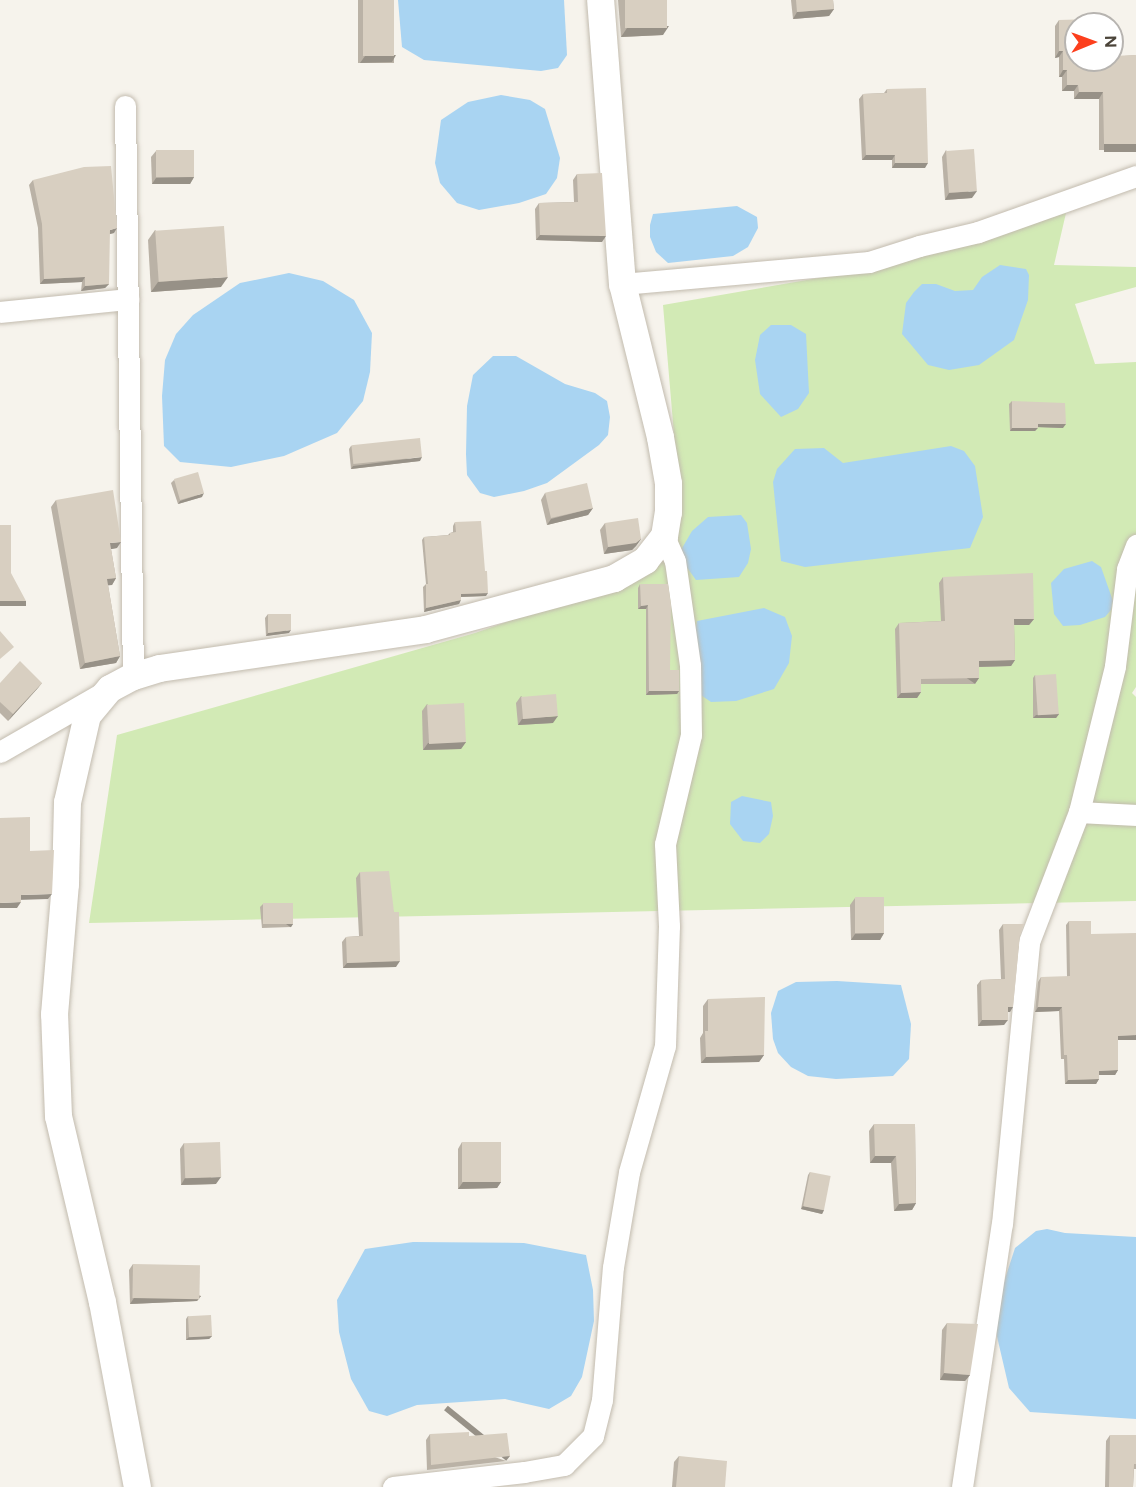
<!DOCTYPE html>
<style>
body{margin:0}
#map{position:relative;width:1136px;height:1487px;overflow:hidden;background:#f6f3ec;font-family:Figtree,sans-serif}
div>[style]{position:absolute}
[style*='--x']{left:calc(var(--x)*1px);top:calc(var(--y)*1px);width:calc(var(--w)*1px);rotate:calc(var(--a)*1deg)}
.green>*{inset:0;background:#d2eab5}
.water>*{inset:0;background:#a9d4f2}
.roads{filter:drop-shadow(0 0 2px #c2bbae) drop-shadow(0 0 2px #c2bbae)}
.minor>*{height:21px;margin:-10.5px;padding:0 10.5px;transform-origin:10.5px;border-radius:10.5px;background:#fff}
.tertiary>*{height:27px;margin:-13.5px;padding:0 13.5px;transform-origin:13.5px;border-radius:13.5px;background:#fff}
.wall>*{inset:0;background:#bab2a6;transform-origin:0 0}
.shaded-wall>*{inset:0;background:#979187;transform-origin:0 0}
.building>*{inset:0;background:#d8cfc1;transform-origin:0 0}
span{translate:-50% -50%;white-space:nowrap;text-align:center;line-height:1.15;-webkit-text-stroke:4.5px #fff;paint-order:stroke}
.north{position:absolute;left:1064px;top:12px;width:60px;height:60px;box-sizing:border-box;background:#fff;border:2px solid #b7b4b0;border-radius:50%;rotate:89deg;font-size:16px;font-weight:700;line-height:24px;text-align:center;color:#4b4439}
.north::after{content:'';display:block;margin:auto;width:21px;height:27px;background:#fc3f1d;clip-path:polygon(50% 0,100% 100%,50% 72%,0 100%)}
</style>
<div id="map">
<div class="green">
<i style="clip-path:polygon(1066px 213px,1054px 265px,1136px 267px,1136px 287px,1075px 304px,1095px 364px,1136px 362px,1136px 687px,1132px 693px,1136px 697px,1136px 901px,89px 923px,117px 735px,475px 633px,648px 572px,681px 517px,663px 305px,847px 273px)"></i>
</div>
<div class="water">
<i style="clip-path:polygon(398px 0,564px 0,567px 55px,558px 68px,541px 71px,424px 60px,402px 47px)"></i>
<i style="clip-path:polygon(501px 95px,530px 100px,545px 109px,560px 158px,557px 178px,546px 194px,519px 203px,479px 210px,457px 203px,440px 183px,435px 163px,441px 120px,468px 102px)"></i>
<i style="clip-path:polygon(737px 206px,757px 217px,758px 228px,748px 247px,733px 256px,668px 263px,656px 252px,650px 237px,650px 225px,653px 214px)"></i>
<i style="clip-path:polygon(1000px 265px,1026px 269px,1029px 275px,1028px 300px,1014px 340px,979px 365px,949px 370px,928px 365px,902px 334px,906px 303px,914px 292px,922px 284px,936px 284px,955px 291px,973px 290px,982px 277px)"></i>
<i style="clip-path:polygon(289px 273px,323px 281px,354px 300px,372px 333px,370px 372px,363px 401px,337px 433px,284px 456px,231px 467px,180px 462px,164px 446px,162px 396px,165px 360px,176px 334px,193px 315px,240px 283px)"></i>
<i style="clip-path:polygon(771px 325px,791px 325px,806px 334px,809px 393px,798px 409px,781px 417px,760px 394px,755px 360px,760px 335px)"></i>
<i style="clip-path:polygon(493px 356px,516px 356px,565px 384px,595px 393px,607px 401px,610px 417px,608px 435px,599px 445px,547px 483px,524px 491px,494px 497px,480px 493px,467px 475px,466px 454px,467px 406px,473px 375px)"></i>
<i style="clip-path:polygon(951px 446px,964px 451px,975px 466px,983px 517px,970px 548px,805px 567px,781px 561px,773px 482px,777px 469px,795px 449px,824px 448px,843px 463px)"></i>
<i style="clip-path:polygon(741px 515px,747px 523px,751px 549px,748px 563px,739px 577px,696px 580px,678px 555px,692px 531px,708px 517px)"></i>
<i style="clip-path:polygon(1092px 561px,1101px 567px,1113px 601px,1111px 610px,1105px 617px,1080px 625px,1063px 626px,1054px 614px,1051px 583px,1064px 569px)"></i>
<i style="clip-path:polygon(764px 608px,785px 617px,792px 636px,789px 663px,774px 689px,736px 701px,711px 702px,695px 691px,694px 639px,697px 621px)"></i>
<i style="clip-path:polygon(742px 796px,771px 802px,773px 816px,769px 834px,760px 843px,743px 841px,730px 824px,731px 802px)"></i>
<i style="clip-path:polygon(837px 981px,901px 985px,911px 1024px,909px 1059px,893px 1076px,836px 1079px,808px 1076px,791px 1067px,778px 1053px,773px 1039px,771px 1013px,778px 991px,796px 982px)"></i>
<i style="clip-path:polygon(1047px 1229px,1065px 1233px,1136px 1237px,1136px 1419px,1030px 1412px,1009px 1388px,995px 1328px,1001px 1291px,1015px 1248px,1036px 1231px)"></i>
<i style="clip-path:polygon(413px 1242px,524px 1243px,586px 1255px,593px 1290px,594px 1321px,582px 1377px,571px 1396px,549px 1409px,505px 1399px,417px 1405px,387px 1416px,369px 1411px,351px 1379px,339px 1332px,337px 1300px,365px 1249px)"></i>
</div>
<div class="roads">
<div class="minor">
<i style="--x:125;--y:106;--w:570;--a:89.2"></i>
<i style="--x:622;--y:284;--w:248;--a:-5.1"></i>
<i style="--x:869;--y:262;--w:52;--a:-17.7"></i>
<i style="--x:919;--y:246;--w:61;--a:-13.3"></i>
<i style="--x:978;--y:232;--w:168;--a:-19.5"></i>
<i style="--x:0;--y:312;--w:129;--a:-5.8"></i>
<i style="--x:0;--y:752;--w:116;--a:-29.9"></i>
<i style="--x:1079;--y:812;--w:57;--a:3"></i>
<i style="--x:393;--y:1487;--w:132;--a:-6.5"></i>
<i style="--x:524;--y:1472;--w:41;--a:-9.9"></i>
<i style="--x:564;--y:1465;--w:41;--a:-45"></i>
<i style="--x:593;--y:1436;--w:37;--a:-76"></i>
<i style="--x:602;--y:1400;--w:133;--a:-85.3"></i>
<i style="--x:613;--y:1267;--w:96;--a:-80.4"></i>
<i style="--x:629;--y:1172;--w:131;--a:-74.1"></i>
<i style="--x:665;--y:1046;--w:120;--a:-88.1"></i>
<i style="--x:669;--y:926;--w:82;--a:-92.8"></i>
<i style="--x:665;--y:844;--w:112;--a:-76.6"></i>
<i style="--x:691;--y:735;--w:70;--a:-90.8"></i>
<i style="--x:690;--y:665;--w:105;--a:-98.2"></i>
<i style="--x:675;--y:561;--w:27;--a:-114"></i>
<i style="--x:962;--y:1487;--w:266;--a:-81.4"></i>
<i style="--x:1002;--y:1224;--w:283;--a:-84.5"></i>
<i style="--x:1029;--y:942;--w:139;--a:-69"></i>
<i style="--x:1079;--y:812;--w:150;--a:-76.1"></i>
<i style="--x:1115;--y:666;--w:98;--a:-82.9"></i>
<i style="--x:1127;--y:569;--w:26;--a:-69"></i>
</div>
<div class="tertiary">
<i style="--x:137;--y:1487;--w:188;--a:-100.7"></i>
<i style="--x:102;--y:1302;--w:191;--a:-103.3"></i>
<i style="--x:58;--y:1116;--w:102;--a:-92.2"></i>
<i style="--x:54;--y:1014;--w:130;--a:-85.2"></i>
<i style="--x:65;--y:884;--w:82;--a:-88.6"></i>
<i style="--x:67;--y:802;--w:89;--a:-77.1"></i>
<i style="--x:87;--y:715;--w:35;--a:-50"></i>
<i style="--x:110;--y:688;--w:26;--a:-28"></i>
<i style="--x:133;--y:676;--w:27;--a:-17"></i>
<i style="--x:159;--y:668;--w:269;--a:-8.3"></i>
<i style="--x:425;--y:629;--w:196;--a:-15.1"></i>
<i style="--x:614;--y:578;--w:36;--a:-30"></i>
<i style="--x:645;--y:560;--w:31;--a:-52"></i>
<i style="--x:664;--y:536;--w:24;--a:-81"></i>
<i style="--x:668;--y:512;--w:29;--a:-90"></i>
<i style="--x:668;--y:483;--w:47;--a:-99.9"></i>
<i style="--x:660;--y:437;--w:158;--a:-103.9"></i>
<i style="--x:622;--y:284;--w:285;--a:-94.4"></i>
</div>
</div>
<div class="wall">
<i style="left:358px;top:0;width:36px;height:63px"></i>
<i style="clip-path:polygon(618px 0,667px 0,663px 35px,621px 37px)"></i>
<i style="clip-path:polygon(791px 0,833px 0,834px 9px,829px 16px,793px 19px)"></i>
<i style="clip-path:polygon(1059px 20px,1076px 60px,1136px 55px,1136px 150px,1099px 150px,1099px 99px,1074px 99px,1074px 91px,1062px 91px,1062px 77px,1059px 77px,1059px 57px,1055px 58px,1055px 26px)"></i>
<i style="clip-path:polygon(887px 89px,925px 168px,892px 168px,892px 160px,862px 160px,859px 99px,863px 94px,884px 93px)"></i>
<i style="clip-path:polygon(946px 150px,972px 198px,945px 200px,942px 157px)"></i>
<i style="clip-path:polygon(156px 151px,194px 177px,190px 184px,152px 184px,151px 157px)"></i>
<i style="clip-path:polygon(577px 174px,602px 242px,536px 240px,535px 209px,539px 203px,574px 202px,573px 180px)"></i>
<i style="clip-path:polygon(33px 180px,114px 233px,109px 234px,109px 284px,105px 288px,81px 291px,82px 282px,40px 284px,38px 228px,29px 185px)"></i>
<i style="clip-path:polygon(155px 230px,221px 287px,151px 292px,148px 240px)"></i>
<i style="clip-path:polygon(1012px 401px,1063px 428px,1038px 427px,1035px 431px,1010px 431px,1009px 404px)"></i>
<i style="clip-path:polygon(351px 446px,420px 461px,351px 469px,349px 449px)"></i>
<i style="clip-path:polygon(174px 480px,202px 497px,178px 504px,171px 483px)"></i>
<i style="clip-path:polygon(545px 493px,593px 508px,588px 515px,547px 525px,541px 500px)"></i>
<i style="clip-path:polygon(56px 500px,117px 548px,111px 549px,116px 578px,112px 585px,108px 585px,120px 656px,116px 663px,80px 669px,51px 507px)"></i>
<i style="clip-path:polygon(455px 522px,486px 596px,461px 597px,459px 604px,424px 612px,423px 587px,426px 584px,422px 540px,424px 537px,448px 535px,450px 533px,453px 532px,453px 526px)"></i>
<i style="clip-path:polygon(605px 523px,641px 539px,636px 546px,632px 550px,604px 554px,600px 530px)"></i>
<i style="clip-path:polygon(943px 577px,1034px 619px,1029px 625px,1014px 625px,1015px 660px,1011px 666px,979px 667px,979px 678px,975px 684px,921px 684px,921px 692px,917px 698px,897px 698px,895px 629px,899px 623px,941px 621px,939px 583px)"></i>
<i style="clip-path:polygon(640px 584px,668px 584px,670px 670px,679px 691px,677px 694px,646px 695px,646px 609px,638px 609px,638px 588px)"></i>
<i style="clip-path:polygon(268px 614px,289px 633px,266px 636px,265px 618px)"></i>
<i style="clip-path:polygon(1035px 675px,1059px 714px,1056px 718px,1033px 718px,1033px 678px)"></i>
<i style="clip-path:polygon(0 683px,42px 683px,37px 689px,8px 721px,0 713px)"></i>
<i style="clip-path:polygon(521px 696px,553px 723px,518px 725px,516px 703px)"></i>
<i style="clip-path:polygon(427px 704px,466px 742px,461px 749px,423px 750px,422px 711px)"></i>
<i style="clip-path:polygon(360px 872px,394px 912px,396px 967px,343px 968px,342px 942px,346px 937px,359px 936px,356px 878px)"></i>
<i style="clip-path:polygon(855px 898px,884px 933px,880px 940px,851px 940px,850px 905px)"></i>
<i style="clip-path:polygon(263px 904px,293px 924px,291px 927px,262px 928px,260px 907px)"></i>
<i style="clip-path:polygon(1069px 921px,1091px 934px,1136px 1040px,1118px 1040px,1118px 1070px,1115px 1075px,1099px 1075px,1099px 1079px,1096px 1084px,1065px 1084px,1064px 1059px,1061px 1059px,1059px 1011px,1035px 1012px,1038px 982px,1041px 977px,1067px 977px,1066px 925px)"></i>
<i style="clip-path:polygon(1003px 924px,1020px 935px,1010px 1012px,1008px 1012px,1004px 1025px,978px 1026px,977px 985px,981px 980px,1001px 979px,999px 930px)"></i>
<i style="clip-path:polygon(708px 999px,764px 1055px,759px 1062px,701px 1063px,700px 1038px,703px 1033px,703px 1006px)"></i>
<i style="clip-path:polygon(874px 1124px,915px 1124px,916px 1203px,912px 1210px,894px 1211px,891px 1163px,870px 1163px,869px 1131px)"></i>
<i style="clip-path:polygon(462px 1142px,501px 1182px,497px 1188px,458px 1189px,458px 1149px)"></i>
<i style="clip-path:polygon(184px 1143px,216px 1184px,181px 1185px,180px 1149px)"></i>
<i style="clip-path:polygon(810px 1172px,824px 1210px,822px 1214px,801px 1209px,808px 1175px)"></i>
<i style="clip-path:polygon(133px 1264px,201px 1296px,197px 1301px,130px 1304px,129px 1270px)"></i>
<i style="clip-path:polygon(188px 1316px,212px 1336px,209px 1339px,186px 1340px,186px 1319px)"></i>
<i style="clip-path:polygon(947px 1323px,970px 1375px,965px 1381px,940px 1380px,942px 1330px)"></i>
<i style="clip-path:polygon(430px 1434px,506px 1461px,427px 1470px,426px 1440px)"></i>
<i style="clip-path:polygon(1110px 1435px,1136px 1435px,1136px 1469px,1134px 1469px,1133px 1487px,1105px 1487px,1106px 1441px)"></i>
<i style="clip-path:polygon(679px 1456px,725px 1487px,672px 1487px,674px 1462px)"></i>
</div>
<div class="shaded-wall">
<i style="clip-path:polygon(834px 9px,829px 16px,793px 19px,797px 12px)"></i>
<i style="clip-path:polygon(669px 26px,663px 35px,621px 37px,627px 28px)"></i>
<i style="clip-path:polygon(1059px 51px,1063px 51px,1059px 57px,1055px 58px)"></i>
<i style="clip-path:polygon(396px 55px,392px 62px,360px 63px,365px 56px)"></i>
<i style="clip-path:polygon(1063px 70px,1067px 70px,1062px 77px,1059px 77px)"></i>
<i style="clip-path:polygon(1067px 85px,1078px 85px,1074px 91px,1062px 91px)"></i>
<i style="clip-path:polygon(1079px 92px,1103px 92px,1099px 99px,1074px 99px)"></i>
<i style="left:1104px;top:144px;width:32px;height:8px"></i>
<i style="clip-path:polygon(866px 155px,895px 155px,892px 160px,862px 160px)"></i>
<i style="clip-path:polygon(895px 163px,928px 163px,925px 168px,892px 168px)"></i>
<i style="clip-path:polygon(194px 177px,190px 184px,152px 184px,156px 178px)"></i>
<i style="clip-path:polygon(977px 191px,972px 198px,945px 200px,949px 193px)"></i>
<i style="clip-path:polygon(117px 228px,114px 233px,106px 235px,110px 230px)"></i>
<i style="clip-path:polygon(540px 235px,606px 236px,602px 242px,536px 240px)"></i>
<i style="clip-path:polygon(85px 277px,82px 282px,40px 284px,44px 279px)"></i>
<i style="clip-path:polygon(228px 277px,221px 287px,151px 292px,158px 282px)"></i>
<i style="clip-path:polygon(109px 284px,105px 288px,81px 291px,85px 286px)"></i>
<i style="clip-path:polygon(1038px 424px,1066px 424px,1063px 428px,1035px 427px)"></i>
<i style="clip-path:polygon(1012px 428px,1038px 428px,1035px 431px,1010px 431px)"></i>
<i style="clip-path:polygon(422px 457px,420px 461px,351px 469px,353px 466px)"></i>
<i style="clip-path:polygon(204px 493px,202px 497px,178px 504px,180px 501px)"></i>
<i style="clip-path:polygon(593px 508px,588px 515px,547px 525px,551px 519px)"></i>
<i style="clip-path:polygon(641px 539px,636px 546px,632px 550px,604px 554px,608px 547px)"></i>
<i style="clip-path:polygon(121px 542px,117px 548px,106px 550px,110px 543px)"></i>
<i style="clip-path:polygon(116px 578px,112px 585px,102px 586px,107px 579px)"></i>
<i style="clip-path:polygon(488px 593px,486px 596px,459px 597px,461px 594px)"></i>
<i style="clip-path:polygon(461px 600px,459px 604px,424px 612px,426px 608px)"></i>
<i style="left:0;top:601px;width:26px;height:5px"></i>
<i style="clip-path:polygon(648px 605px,646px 609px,638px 609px,641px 606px)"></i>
<i style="clip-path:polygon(1014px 619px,1034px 619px,1029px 625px,1010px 625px)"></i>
<i style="clip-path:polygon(291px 630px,289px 633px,266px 636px,268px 633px)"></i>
<i style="clip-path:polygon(120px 656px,116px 663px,80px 669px,85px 663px)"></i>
<i style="clip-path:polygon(1015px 660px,1011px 666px,975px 667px,979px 661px)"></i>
<i style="left:979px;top:678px;width:7px;height:58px;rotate:124deg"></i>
<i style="clip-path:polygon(42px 683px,37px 689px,8px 721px,13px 714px)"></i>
<i style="clip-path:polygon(649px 691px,679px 691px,677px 694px,646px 695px)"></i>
<i style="clip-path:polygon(921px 692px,917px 698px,897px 698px,901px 693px)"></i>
<i style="clip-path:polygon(1059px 714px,1056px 718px,1033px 718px,1036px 715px)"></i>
<i style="clip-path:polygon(558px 716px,553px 723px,518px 725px,522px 719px)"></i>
<i style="clip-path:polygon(466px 742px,461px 749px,423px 750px,428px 743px)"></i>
<i style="clip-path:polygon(52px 894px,48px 899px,17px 900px,21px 895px)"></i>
<i style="clip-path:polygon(21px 902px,17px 908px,0 908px,0 903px)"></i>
<i style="left:293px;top:924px;width:4px;height:29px;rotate:124deg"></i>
<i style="clip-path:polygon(884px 933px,880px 940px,851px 940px,855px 934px)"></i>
<i style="clip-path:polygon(400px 961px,396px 967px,343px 968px,347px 963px)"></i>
<i style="clip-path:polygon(1008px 1007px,1013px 1007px,1010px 1012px,1004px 1012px)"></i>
<i style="clip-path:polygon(1038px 1007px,1062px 1007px,1059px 1011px,1035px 1012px)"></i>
<i style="clip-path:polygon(982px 1020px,1008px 1020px,1004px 1025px,978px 1026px)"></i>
<i style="clip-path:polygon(1136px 1035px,1136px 1040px,1115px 1040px,1118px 1036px)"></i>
<i style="clip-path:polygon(764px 1055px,759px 1062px,701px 1063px,706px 1057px)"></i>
<i style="clip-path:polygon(1118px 1070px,1115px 1075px,1096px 1075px,1099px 1071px)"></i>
<i style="clip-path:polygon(1099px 1079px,1096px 1084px,1065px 1084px,1068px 1080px)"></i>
<i style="clip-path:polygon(875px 1156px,896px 1156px,891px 1163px,870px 1163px)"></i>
<i style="clip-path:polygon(221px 1177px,216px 1184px,181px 1185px,185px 1178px)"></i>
<i style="clip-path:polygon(463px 1182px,501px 1182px,497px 1188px,458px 1189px)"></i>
<i style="clip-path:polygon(916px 1203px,912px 1210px,894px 1211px,899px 1204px)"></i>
<i style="clip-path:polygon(803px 1206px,824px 1210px,822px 1214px,801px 1209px)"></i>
<i style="clip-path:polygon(201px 1296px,197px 1301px,130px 1304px,134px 1298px)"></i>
<i style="clip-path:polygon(212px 1336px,209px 1339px,186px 1340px,189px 1337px)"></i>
<i style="clip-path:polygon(944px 1373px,970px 1375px,965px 1381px,940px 1380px)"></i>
<i style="left:510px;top:1456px;width:6px;height:80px;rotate:129deg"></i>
</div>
<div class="building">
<i style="left:363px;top:0;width:31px;height:56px"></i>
<i style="left:625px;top:0;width:42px;height:28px"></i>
<i style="clip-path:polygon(796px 0,833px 0,834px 9px,797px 12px)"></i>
<i style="clip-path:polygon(1093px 19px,1093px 24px,1076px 24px,1076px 60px,1112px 60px,1112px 56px,1136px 55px,1136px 144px,1104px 144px,1103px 92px,1079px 92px,1078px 85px,1067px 85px,1067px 70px,1063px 70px,1063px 51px,1059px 51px,1059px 20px)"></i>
<i style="clip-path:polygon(926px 88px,928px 163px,895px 163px,895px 155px,866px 155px,863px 94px,887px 93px,887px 89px)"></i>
<i style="left:974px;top:149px;width:42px;height:28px;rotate:86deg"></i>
<i style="left:194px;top:150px;width:27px;height:38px;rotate:90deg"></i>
<i style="clip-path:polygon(111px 166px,117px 228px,110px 230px,109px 284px,85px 286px,85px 277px,44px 279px,42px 224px,33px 180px,84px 167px)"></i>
<i style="clip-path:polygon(602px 173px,606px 236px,540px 235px,539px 203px,578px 202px,577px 174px)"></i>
<i style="left:224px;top:226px;width:51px;height:69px;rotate:86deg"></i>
<i style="clip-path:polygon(1012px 401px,1065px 403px,1066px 424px,1038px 424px,1038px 428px,1012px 428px)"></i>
<i style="left:420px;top:438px;width:19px;height:69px;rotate:84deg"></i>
<i style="left:198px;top:472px;width:22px;height:25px;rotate:74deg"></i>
<i style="left:587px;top:483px;width:26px;height:43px;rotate:77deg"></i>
<i style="clip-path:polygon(113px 490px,121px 542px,110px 543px,116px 578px,107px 579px,120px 656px,85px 663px,56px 500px)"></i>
<i style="clip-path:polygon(638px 518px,641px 539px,636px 543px,608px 547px,605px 523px)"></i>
<i style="clip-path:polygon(481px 521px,485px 571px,487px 571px,488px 593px,461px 594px,461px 600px,426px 608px,426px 584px,428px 584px,424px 537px,450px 535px,450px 533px,456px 532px,455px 522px)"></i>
<i style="clip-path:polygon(0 525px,11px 525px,11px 573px,26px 601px,0 601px)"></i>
<i style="clip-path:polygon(1033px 573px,1034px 619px,1014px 619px,1015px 660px,979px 661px,979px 678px,921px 679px,921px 692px,901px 693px,899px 623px,945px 621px,943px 577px)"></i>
<i style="clip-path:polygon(640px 584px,668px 584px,671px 605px,670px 670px,679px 670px,679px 691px,649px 691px,648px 605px,641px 606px)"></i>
<i style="clip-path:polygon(268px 614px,291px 614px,291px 630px,268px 633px)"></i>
<i style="clip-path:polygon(0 631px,14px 647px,0 659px)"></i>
<i style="clip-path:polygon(20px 661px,42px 683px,13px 714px,0 702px,0 683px)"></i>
<i style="left:1056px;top:674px;width:40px;height:21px;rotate:86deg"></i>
<i style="left:556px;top:694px;width:22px;height:35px;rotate:85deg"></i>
<i style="left:464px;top:703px;width:39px;height:37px;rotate:87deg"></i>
<i style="clip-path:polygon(30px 817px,30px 851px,54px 850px,52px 894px,21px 895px,21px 902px,0 903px,0 818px)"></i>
<i style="clip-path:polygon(389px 871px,394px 912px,399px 912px,400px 961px,347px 963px,346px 937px,363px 936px,360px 872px)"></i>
<i style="left:884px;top:897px;width:36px;height:29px;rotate:90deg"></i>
<i style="left:293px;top:903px;width:21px;height:30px;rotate:90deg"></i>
<i style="clip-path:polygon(1069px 921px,1091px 921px,1091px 934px,1136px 933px,1136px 1035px,1118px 1036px,1118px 1070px,1099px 1071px,1099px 1079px,1068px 1080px,1067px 1055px,1064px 1055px,1062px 1007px,1038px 1007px,1041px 977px,1070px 976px)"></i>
<i style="clip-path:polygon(1003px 924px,1024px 924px,1020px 935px,1013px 1007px,1008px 1007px,1008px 1020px,982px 1020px,981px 980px,1005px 979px)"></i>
<i style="clip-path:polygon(765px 997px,764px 1055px,706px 1057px,705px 1031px,708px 1031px,708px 999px)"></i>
<i style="clip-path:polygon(874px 1124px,915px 1124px,916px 1203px,899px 1204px,896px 1156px,875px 1156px)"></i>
<i style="left:220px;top:1142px;width:35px;height:36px;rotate:88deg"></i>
<i style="left:462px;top:1142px;width:39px;height:40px"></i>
<i style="left:810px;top:1172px;width:21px;height:35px;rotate:11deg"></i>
<i style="left:133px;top:1264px;width:67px;height:34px;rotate:1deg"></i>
<i style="left:211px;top:1315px;width:21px;height:23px;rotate:87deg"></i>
<i style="clip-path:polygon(947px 1323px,978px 1324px,970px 1375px,944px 1373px)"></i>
<i style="clip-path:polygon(469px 1432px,469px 1436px,507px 1433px,510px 1456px,431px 1465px,430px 1434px)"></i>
<i style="clip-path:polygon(1110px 1435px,1136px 1435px,1136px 1464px,1134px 1464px,1133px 1487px,1109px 1487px)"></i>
<i style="clip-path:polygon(679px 1456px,727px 1461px,725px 1487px,676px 1487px)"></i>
</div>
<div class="north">N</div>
</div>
